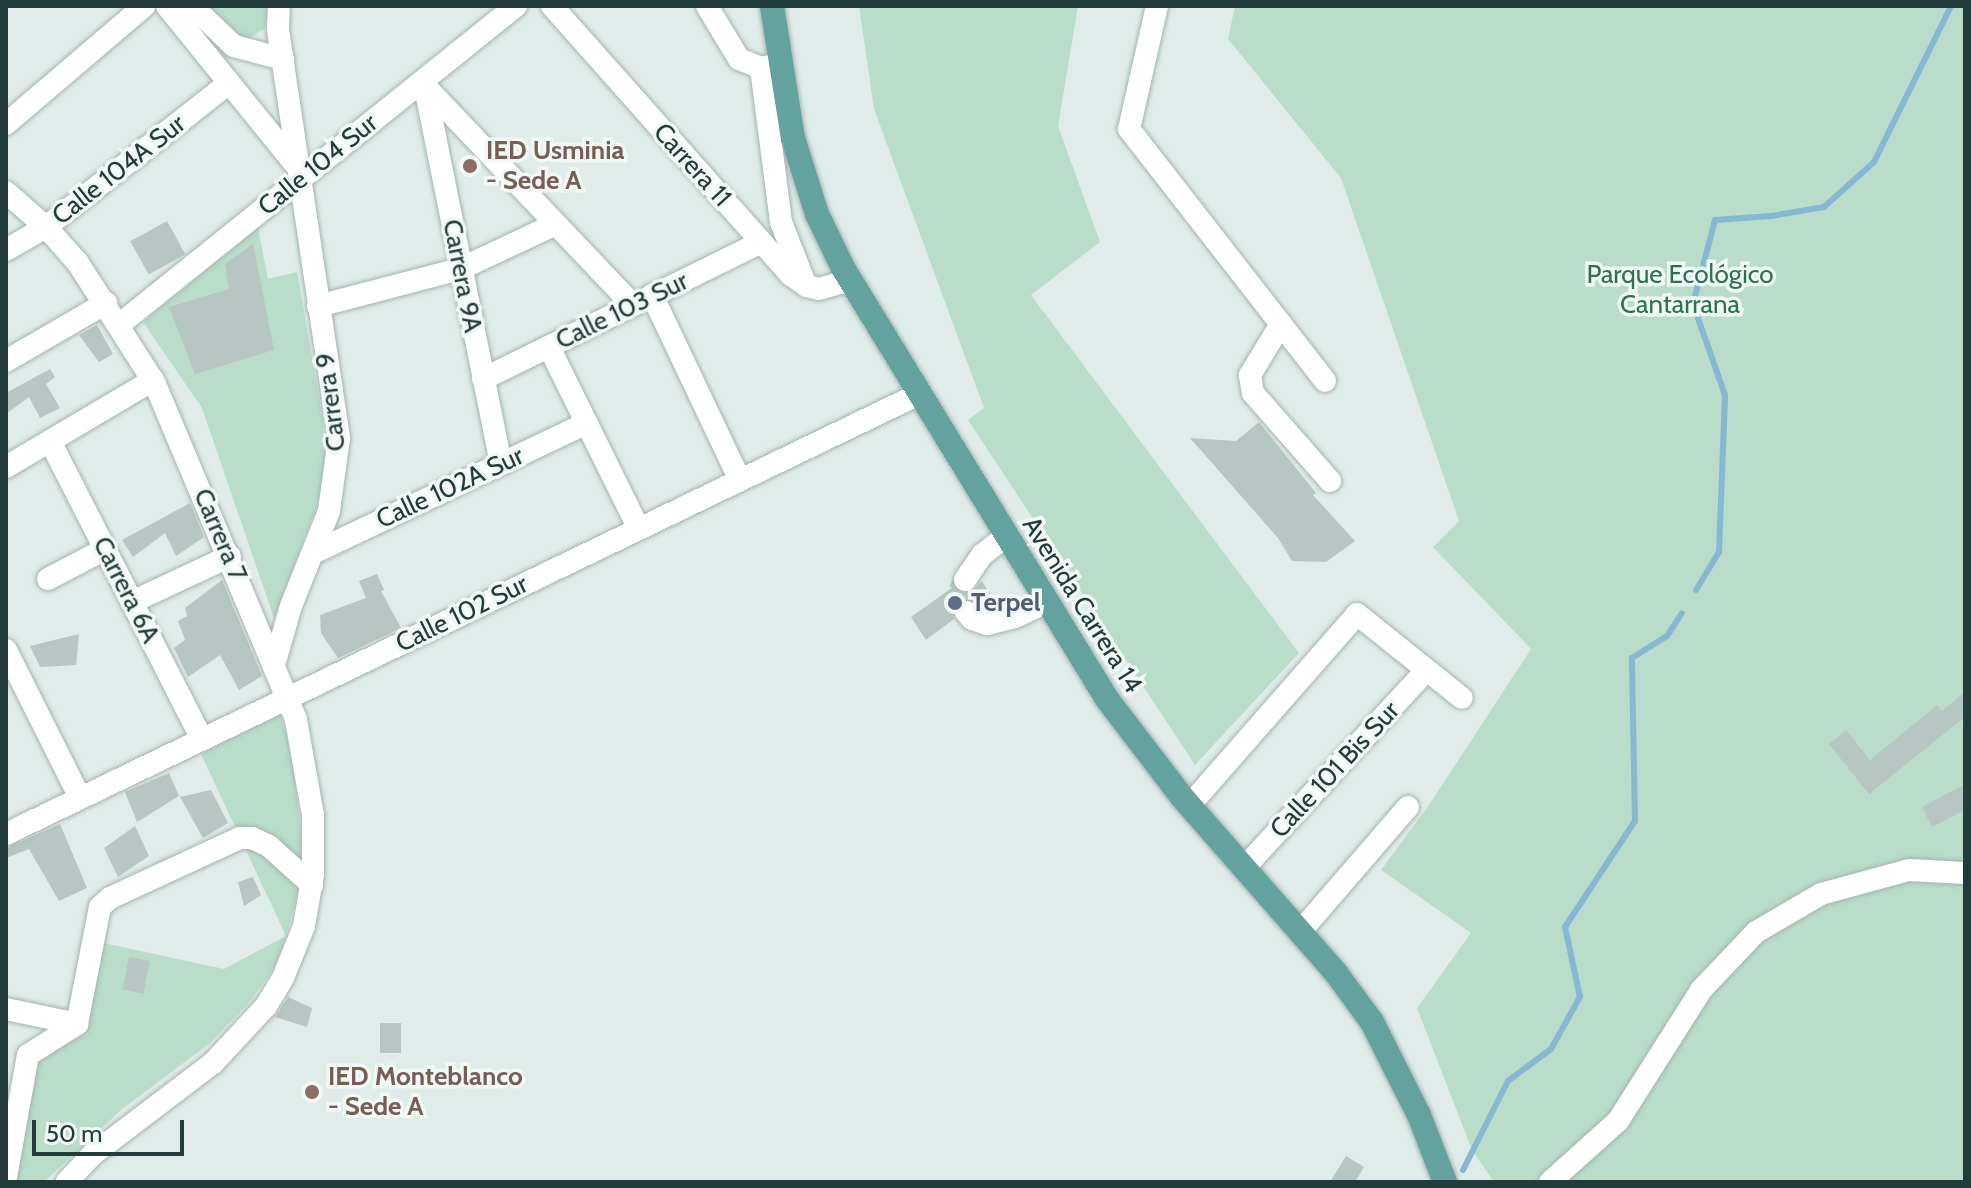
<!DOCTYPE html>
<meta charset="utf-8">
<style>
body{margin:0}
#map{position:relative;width:1971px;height:1188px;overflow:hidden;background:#e0ece9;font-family:Cabin,sans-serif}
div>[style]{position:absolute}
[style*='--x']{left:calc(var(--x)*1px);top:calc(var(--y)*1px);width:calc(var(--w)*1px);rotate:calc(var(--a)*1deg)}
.green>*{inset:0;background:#b9ddca}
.stream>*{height:6px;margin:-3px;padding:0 3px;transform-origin:3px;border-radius:3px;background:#87b8d2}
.building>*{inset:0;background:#b6c6c2;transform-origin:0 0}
.minor-tunnel>*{height:22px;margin-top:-11px;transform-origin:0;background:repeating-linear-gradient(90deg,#bac9c6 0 22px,transparent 0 33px)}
.roads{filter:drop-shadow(0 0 2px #a3b4b1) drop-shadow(0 0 2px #a3b4b1)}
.minor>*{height:22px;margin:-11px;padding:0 11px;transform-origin:11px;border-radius:11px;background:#fff}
.major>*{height:24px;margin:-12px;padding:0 12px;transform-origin:12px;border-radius:12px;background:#64a29e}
.dots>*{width:22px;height:22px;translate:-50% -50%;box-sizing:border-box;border:4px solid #f1f8f6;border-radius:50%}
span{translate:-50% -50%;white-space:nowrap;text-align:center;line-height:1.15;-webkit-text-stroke:7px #f1f8f6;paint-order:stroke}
.education-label{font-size:26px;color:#785e54;font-weight:700}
.left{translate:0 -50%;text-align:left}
.street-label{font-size:26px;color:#213c3a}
.park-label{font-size:26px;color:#2a7455}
.service-label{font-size:26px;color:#4e5e75;font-weight:700}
.frame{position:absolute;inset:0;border:8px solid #213c3a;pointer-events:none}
.scale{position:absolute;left:32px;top:1120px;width:152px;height:36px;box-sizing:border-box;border:4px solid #213c3a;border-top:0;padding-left:10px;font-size:24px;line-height:28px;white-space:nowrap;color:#213c3a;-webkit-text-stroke:6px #f1f8f6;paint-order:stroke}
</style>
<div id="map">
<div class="green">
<i style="clip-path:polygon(200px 6px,270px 6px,264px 29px,240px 43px)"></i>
<i style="clip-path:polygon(859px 6px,1078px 6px,1058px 126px,1100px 242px,1031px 295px,1299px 653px,1195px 765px,968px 420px,984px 408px,874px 109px)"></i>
<i style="clip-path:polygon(1235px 6px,1965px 6px,1965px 1182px,1494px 1182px,1472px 1150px,1417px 1008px,1471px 933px,1381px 870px,1429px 805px,1531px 649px,1433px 547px,1459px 521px,1341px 178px,1228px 39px)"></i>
<i style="clip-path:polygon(258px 228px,268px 279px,297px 272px,323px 420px,325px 466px,317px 505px,274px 618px,202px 408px,143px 322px)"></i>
<i style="clip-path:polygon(280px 715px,292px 753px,302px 844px,298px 892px,286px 936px,275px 966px,249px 1003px,210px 1043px,121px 1110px,44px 1182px,15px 1182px,34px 1062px,84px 1035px,99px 942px,224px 969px,286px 936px,201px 754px)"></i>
</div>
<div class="stream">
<i style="--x:1696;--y:590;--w:44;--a:-58.8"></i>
<i style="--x:1719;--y:552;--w:157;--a:-87.8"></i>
<i style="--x:1725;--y:395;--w:96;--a:-109.4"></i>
<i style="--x:1693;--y:304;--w:87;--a:-75.3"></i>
<i style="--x:1715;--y:220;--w:56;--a:-4.1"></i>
<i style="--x:1771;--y:216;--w:54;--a:-9.6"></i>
<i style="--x:1824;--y:207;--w:67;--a:-42"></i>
<i style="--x:1874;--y:162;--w:174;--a:-63.7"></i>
<i style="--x:1463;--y:1170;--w:100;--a:-63.2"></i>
<i style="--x:1508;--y:1081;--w:54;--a:-36.7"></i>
<i style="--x:1551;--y:1049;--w:60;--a:-60.9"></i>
<i style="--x:1580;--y:997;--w:72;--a:-102.1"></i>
<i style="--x:1565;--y:927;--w:127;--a:-56.6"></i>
<i style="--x:1635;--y:821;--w:163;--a:-91.1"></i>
<i style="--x:1632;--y:658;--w:41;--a:-32.2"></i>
<i style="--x:1667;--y:636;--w:27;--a:-57"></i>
</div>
<div class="building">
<i style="left:167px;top:221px;width:38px;height:42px;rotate:61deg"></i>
<i style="clip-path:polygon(253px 244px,274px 350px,195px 374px,169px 307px,229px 289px,225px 264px)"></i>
<i style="clip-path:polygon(97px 325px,113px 354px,99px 362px,79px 335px)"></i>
<i style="clip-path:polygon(50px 369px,55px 377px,46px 384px,60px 408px,40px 418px,29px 397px,6px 414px,6px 393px)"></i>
<i style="clip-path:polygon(1259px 422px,1316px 493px,1313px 495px,1355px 541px,1326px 562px,1292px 561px,1278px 538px,1190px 438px,1236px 441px)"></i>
<i style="clip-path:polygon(190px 503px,204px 537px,176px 556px,165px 533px,133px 557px,122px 540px)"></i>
<i style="clip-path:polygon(377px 574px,384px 590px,381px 591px,401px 628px,338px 658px,321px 633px,320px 615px,366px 598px,359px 581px)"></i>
<i style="clip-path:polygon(222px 580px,262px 676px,239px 690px,220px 655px,188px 677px,174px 648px,185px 640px,178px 621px,187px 616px,185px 608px)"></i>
<i style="clip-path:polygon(982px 581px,990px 594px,977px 604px,970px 599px,958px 601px,953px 608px,954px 619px,926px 640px,911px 617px,953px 587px,963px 594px,970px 593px)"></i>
<i style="clip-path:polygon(79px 634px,76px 665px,40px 667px,30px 646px)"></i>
<i style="clip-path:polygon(1965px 692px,1965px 717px,1869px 794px,1829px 744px,1846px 730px,1870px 760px,1937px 705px,1942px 711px)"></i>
<i style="clip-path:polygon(169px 773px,179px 796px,137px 822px,125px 792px)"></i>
<i style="clip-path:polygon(1965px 784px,1965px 810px,1932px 827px,1922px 807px)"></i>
<i style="clip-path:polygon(211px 790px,228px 823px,203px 838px,180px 797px)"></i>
<i style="clip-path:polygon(60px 824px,87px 888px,59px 901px,29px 849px,6px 858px,6px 848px)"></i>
<i style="clip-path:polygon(135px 826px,149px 856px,118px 877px,104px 848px)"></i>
<i style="clip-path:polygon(253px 877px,261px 895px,244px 906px,238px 882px)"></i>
<i style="left:129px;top:957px;width:21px;height:33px;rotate:11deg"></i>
<i style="clip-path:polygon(288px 997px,312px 1008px,307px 1027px,275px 1017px)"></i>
<i style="left:380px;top:1023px;width:21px;height:30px"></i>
<i style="clip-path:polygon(1346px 1156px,1364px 1167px,1355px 1182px,1330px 1182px)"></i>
</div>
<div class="minor-tunnel">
<i style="--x:965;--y:580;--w:13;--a:117"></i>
<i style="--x:959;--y:592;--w:21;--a:71"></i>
</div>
<div class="roads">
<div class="minor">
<i style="--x:167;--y:6;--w:211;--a:51"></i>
<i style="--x:192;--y:6;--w:58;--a:43.6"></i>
<i style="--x:234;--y:46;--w:51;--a:14.9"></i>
<i style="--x:552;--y:6;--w:360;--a:48.4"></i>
<i style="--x:791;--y:275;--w:19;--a:35"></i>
<i style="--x:807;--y:286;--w:12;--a:14"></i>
<i style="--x:819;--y:289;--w:32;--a:-16"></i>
<i style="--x:707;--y:6;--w:62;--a:58.9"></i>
<i style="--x:739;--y:59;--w:24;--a:22"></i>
<i style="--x:761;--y:68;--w:14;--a:-12"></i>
<i style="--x:1157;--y:6;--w:126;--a:102.8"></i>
<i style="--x:1129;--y:129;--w:319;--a:52.1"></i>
<i style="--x:761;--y:68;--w:155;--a:82.6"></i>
<i style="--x:781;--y:222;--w:63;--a:68.7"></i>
<i style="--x:425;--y:86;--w:302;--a:46.5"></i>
<i style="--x:425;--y:87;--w:385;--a:78.6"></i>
<i style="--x:6;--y:124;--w:182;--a:-40.5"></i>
<i style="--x:6;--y:192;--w:53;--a:41.2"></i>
<i style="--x:46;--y:227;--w:48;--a:48.4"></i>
<i style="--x:78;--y:263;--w:143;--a:57.5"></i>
<i style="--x:155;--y:384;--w:364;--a:67.2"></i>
<i style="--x:296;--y:720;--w:97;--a:79.9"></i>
<i style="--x:313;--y:815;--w:59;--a:90"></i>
<i style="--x:313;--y:874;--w:53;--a:99.8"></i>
<i style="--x:304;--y:926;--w:56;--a:112"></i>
<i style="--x:283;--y:978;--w:33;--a:121"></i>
<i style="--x:266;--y:1006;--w:78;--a:132.9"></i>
<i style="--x:213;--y:1063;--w:152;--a:142.8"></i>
<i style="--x:92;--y:1155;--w:37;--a:133"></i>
<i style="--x:6;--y:250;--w:46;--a:-29.9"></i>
<i style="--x:46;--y:227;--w:231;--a:-38.2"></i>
<i style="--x:652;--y:295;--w:205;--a:64.6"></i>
<i style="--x:318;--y:306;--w:147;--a:-14.6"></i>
<i style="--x:460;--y:269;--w:106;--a:-25.1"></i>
<i style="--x:120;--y:324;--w:508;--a:-38.77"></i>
<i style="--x:1281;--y:324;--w:60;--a:121.3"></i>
<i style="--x:1250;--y:375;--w:18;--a:81"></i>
<i style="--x:1253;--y:393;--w:117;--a:48.8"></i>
<i style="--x:549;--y:347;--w:203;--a:63.7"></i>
<i style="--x:6;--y:361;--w:116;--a:-30.1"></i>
<i style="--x:483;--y:379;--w:310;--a:-26.2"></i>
<i style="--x:50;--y:441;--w:335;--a:63"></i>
<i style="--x:6;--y:467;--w:171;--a:-30.6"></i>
<i style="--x:313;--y:553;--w:303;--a:-25.4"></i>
<i style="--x:48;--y:579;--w:64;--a:-27.8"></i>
<i style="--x:965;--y:580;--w:30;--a:-56"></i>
<i style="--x:982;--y:555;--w:29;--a:-38"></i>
<i style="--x:132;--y:602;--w:108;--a:-25.1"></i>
<i style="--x:966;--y:612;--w:9;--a:49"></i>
<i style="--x:972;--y:619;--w:16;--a:18"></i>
<i style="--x:987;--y:624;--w:29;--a:-14"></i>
<i style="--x:1015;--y:617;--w:33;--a:-25"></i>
<i style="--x:6;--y:650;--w:165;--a:63.4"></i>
<i style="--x:274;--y:665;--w:61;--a:-73.9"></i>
<i style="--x:291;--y:606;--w:102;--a:-68.2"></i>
<i style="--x:329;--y:511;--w:74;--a:-82.2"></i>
<i style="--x:339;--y:438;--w:414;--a:-98.5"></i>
<i style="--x:278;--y:29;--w:23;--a:-88"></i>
<i style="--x:1189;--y:806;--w:255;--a:-48.8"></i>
<i style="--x:1357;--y:614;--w:134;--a:38.7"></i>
<i style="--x:6;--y:834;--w:1013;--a:-25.73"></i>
<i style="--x:1244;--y:868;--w:268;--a:-47.3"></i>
<i style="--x:1300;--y:932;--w:165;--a:-49.2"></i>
<i style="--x:6;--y:1009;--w:73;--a:11.9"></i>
<i style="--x:6;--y:1177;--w:124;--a:-79.8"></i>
<i style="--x:28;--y:1055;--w:58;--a:-32.3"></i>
<i style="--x:77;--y:1024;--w:119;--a:-78.9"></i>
<i style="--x:100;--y:907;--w:13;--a:-42"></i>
<i style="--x:110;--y:898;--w:143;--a:-24.8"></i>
<i style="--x:240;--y:838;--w:12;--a:0"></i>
<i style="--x:252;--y:838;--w:19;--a:25"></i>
<i style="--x:269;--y:846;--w:58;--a:42.2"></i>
<i style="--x:1550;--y:1182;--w:91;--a:-41.9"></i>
<i style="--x:1618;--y:1121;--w:155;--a:-57.6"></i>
<i style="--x:1701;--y:990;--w:80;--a:-46.5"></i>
<i style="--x:1756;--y:932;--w:75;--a:-30.3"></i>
<i style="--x:1821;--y:894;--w:91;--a:-15.3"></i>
<i style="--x:1909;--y:870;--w:56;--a:3.1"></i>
</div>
<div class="major">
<i style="--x:772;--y:6;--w:134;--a:81"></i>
<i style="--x:793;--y:138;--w:80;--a:72.5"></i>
<i style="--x:817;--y:214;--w:60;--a:64.3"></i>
<i style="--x:843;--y:268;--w:505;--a:58.51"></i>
<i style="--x:1107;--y:699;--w:123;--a:52.6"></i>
<i style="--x:1182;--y:797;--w:234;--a:48.8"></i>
<i style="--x:1336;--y:973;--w:61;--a:53.7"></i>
<i style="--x:1372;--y:1022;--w:104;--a:63.2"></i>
<i style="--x:1419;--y:1115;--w:72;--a:68.8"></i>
</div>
</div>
<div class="dots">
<i style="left:470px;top:166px;background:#8d6e63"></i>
<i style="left:955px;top:603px;background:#5c6f8a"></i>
<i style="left:312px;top:1092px;background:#8d6e63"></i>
</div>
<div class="education-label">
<span class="left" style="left:486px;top:166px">IED Usminia<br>- Sede A</span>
<span class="left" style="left:328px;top:1092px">IED Monteblanco<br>- Sede A</span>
</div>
<div class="street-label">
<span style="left:318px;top:165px;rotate:-39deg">Calle 104 Sur</span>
<span style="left:692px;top:165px;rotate:48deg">Carrera 11</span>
<span style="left:119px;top:170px;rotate:-38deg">Calle 104A Sur</span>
<span style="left:462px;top:276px;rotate:79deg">Carrera 9A</span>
<span style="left:622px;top:311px;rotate:-26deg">Calle 103 Sur</span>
<span style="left:331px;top:402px;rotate:-97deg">Carrera 9</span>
<span style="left:450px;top:488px;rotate:-25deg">Calle 102A Sur</span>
<span style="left:220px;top:535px;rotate:67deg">Carrera 7</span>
<span style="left:126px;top:590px;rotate:63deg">Carrera 6A</span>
<span style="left:1082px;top:605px;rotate:58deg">Avenida Carrera 14</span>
<span style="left:462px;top:614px;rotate:-26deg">Calle 102 Sur</span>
<span style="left:1335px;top:770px;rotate:-47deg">Calle 101 Bis Sur</span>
</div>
<div class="park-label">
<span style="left:1680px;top:290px">Parque Ecológico<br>Cantarrana</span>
</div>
<div class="service-label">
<span class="left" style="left:971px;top:603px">Terpel</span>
</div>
<div class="frame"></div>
<div class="scale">50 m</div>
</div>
